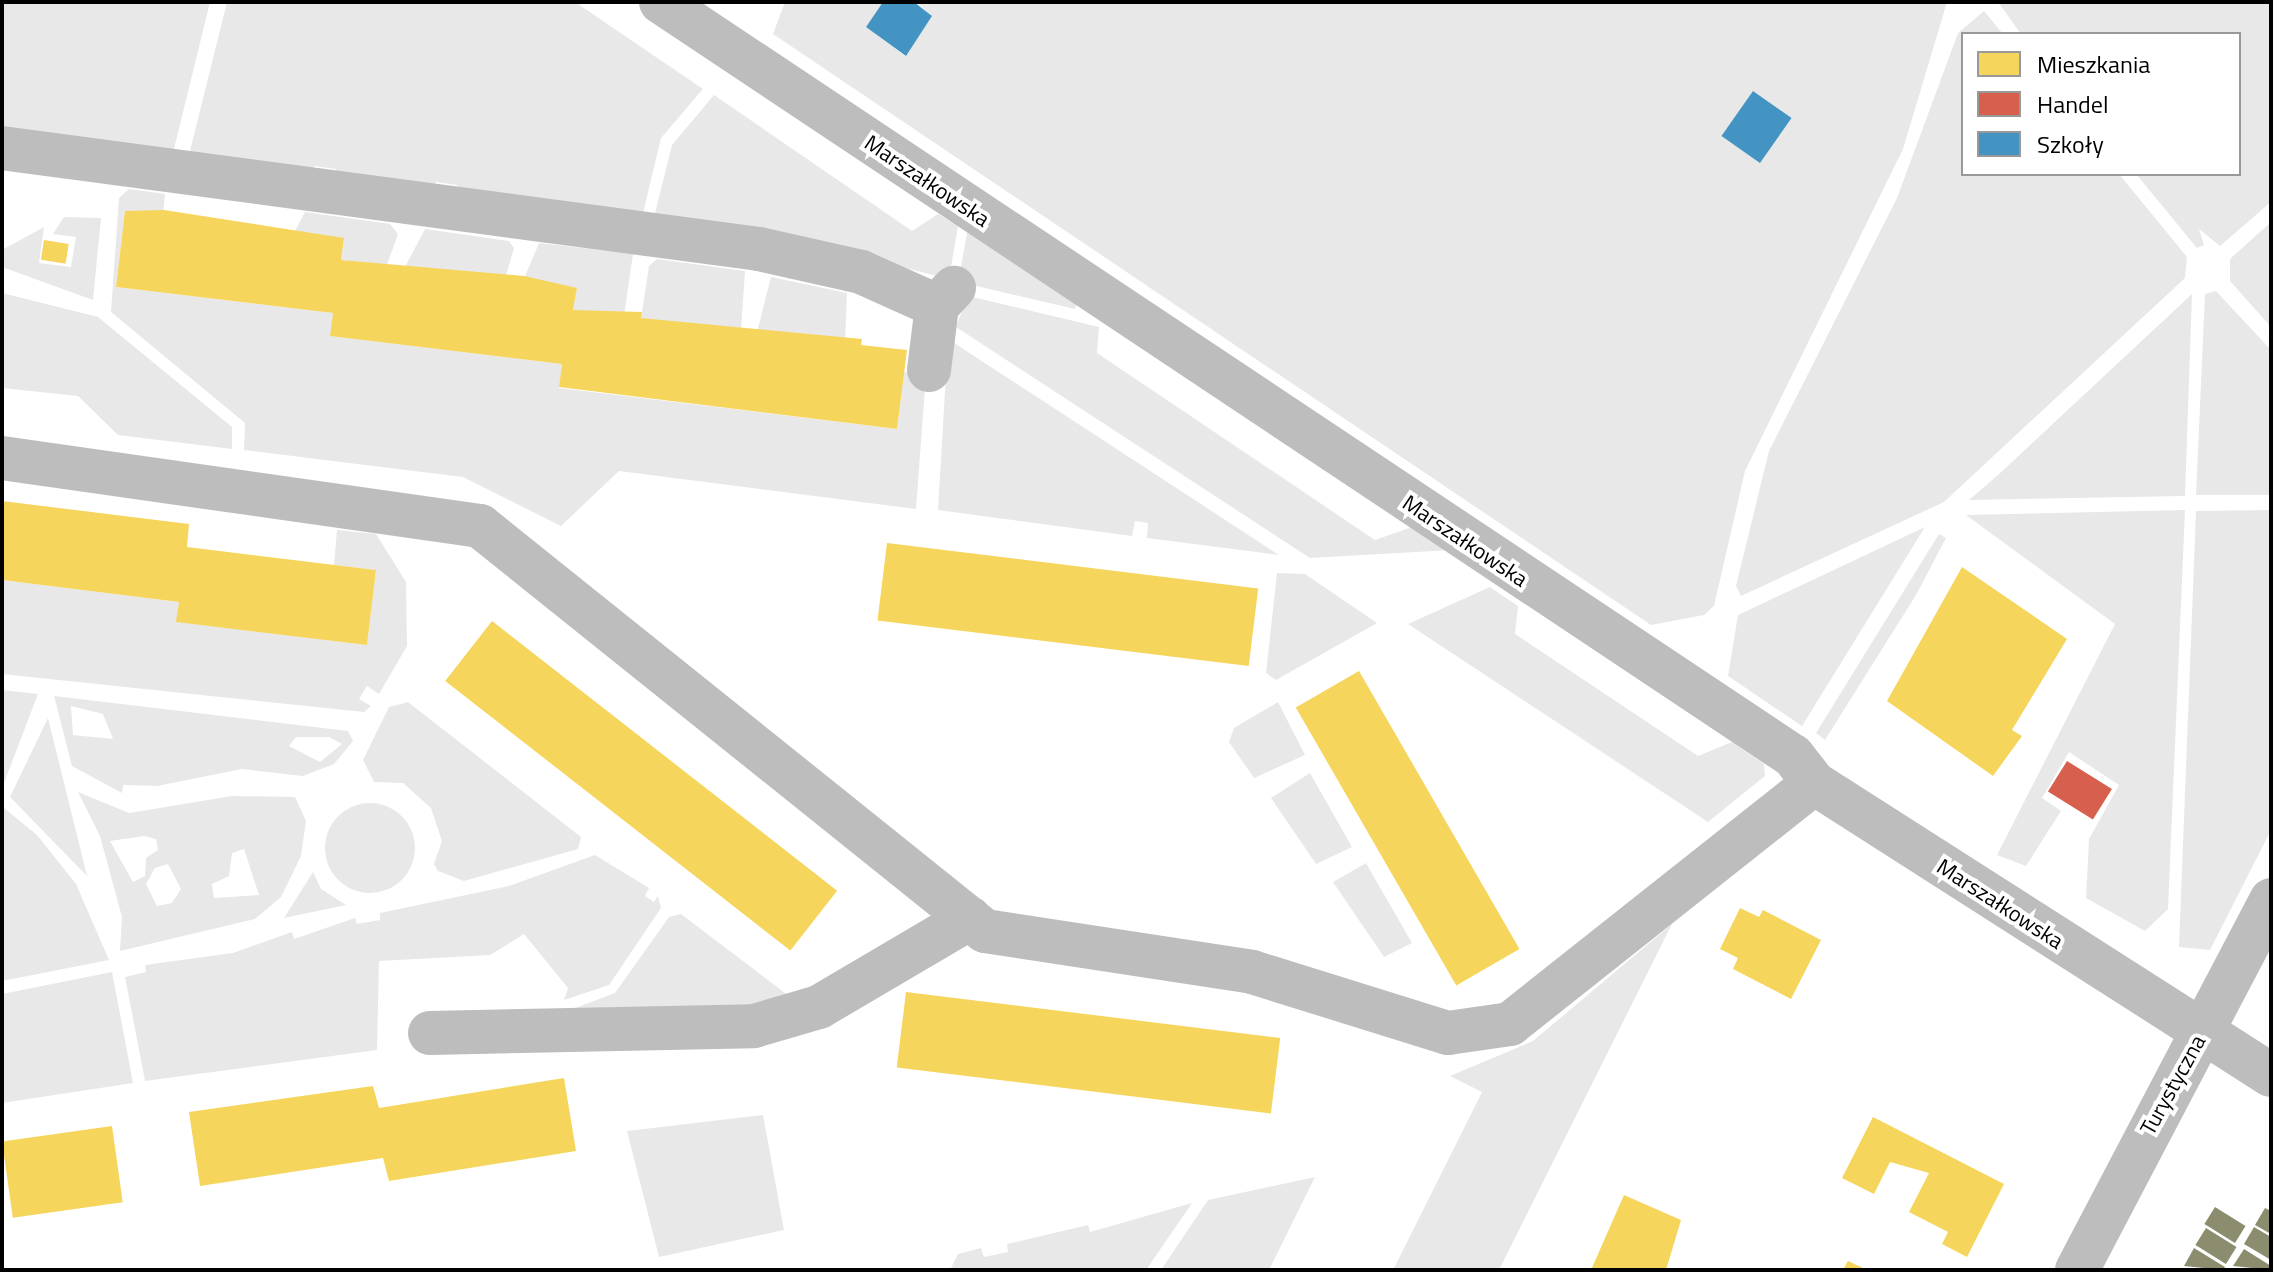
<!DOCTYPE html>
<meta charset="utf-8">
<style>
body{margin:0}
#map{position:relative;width:2273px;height:1272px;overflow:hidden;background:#fff;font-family:"Titillium Web",sans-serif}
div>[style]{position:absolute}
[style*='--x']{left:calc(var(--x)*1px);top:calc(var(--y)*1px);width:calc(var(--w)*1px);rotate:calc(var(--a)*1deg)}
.green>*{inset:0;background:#e8e8e8}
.round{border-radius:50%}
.homes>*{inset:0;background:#f6d55c;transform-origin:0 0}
.shops>*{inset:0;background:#d6604d;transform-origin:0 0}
.schools>*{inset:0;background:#4393c3;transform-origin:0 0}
.industry>*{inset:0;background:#8c8c6e;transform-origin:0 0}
.minor>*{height:44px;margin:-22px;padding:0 22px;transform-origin:22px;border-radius:22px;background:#bdbdbd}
span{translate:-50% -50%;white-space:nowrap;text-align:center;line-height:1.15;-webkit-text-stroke:8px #fff;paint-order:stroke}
.street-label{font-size:22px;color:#000}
.frame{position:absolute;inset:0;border:4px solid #000;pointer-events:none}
.legend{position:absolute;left:1961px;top:32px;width:280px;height:144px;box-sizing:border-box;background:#fff;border:2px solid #999;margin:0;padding:10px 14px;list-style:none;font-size:24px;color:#000}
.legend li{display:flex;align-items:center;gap:16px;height:40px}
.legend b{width:40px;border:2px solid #999}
</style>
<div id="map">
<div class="green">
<i style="clip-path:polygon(2px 2px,210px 2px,173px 153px,2px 132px)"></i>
<i style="clip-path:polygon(227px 2px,575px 2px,703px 89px,661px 138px,642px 217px,457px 194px,457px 185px,436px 182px,434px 191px,335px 177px,336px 169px,314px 166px,312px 174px,188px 159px)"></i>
<i style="clip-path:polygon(evenodd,785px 2px,883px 2px,866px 27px,905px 56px,932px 16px,916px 2px,1947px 2px,1903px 149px,1745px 471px,1714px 606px,1704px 615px,1651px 625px,773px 34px,785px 2px,1753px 91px,1791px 118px,1759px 162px,1723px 137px,1753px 91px)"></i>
<i style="clip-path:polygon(1998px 2px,2271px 2px,2271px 202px,2220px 246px,2199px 229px,2204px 245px,2197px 248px,2136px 174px,2239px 174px,2239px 34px,2021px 34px)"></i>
<i style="clip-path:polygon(1984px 11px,2003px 34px,1963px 34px,1963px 174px,2119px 174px,2187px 257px,2185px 278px,1944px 502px,1741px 596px,1736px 586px,1769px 451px,1897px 198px,1958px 33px)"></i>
<i style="clip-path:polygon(714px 95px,912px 231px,938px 214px,958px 226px,949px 279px,798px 241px,653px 221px,672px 145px)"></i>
<i style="clip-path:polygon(129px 189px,165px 194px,163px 216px,125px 211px,116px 287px,333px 313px,331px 336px,562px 364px,559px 388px,897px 429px,904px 372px,926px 374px,916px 509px,619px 471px,561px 526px,463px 477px,244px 450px,245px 423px,111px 312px,119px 198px)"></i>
<i style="clip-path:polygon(305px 212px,390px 224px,398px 234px,387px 265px,341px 260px,344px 239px,294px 233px)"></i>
<i style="clip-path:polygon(64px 217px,101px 218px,93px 300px,2px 267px,2px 250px,44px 227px,39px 263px,71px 267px,76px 237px,53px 234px)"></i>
<i style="clip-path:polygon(2271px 222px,2271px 327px,2230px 281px,2230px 259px)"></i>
<i style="clip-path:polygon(968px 228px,1077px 302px,1075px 309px,972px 285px,960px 272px)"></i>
<i style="clip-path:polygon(425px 229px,509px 241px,514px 248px,505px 279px,405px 267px)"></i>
<i style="clip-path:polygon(539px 243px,633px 254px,624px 316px,573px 310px,577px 288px,523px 281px)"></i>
<i style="clip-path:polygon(657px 259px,745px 271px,741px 330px,641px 318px,649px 266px)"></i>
<i style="clip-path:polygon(771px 277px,847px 293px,845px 343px,757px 332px)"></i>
<i style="clip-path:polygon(2216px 291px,2271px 350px,2271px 495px,2196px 495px,2205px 294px)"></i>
<i style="clip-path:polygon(2px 293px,98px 317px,232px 427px,232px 449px,118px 435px,78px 396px,2px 388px)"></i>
<i style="clip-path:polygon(2192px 294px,2185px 496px,1969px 500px,1998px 475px)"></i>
<i style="clip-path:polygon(968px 296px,1099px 327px,1097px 353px,1375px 540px,1415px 526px,1451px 550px,1310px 558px,956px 327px)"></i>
<i style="clip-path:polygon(948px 339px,1279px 555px,1147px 538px,1148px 523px,1135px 521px,1132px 536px,938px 510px)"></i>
<i style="clip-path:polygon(2185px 510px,2168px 909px,2145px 931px,2086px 898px,2089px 839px,2119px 785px,2069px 752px,2042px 798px,2061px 811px,2026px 866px,1997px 855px,2115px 624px,1966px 515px)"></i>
<i style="clip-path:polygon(2271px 510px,2271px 830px,2210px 950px,2179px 947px,2196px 511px)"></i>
<i style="clip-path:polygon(1925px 527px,1802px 726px,1728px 676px,1738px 615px)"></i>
<i style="clip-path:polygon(337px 530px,376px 534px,406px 582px,407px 646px,379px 694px,367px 686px,359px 699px,371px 706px,364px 712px,2px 674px,2px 580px,179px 602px,177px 622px,367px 645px,376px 570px,334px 565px)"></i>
<i style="clip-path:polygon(1939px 534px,1946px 538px,1916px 595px,1825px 740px,1816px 733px)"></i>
<i style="clip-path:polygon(1277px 573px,1305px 574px,1377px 623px,1276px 680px,1266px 673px)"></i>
<i style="clip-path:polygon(1490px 587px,1518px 606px,1515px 634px,1698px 756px,1732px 742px,1764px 764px,1765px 776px,1708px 822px,1408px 624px)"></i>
<i style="clip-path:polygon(2px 690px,38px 694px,2px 788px)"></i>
<i style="clip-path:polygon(evenodd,54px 696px,348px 731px,353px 741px,334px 764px,303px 776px,242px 769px,157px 786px,123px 785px,122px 793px,72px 766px,54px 696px,71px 706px,103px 714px,113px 739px,73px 735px,71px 706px,54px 696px,329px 737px,342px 744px,320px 762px,289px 746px,296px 737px,329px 737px)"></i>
<i style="clip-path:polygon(408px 702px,581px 837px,578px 849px,464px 881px,438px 871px,434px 864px,442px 841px,431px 808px,403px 783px,374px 782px,363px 760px,389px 707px)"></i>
<i style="clip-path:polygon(1278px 702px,1305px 755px,1254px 778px,1229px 742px,1234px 728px)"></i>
<i style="clip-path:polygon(48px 718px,87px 876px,10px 797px)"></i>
<i style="clip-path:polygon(1310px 773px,1352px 847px,1316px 864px,1271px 798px)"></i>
<i style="clip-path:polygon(evenodd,78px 792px,129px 813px,232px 796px,295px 797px,306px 821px,301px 856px,281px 897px,255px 919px,120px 951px,122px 917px,100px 836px,78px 792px,144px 836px,156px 839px,158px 850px,146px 858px,145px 876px,133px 882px,110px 841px,144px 836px,78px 792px,244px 849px,259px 895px,214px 898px,212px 884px,229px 876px,232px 853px,244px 849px,78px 792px,168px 864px,181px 889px,172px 903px,157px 906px,146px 884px,155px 868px,168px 864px)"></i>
<i class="round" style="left:325px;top:803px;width:90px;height:90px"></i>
<i style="clip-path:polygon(4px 808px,37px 835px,76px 884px,109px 960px,2px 981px)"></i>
<i style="clip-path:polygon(595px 855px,649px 888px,645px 896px,654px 902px,658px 896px,661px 908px,609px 985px,564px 1000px,568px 988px,524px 934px,490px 955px,379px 961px,377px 1050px,145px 1081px,125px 977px,146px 972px,145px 965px,233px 953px,292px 932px,294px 939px,355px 918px,357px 924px,380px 920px,380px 913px,509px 886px)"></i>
<i style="clip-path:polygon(1366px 863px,1412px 943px,1384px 957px,1333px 882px)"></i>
<i style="clip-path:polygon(313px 872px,321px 889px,346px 905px,284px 918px)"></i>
<i style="clip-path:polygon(681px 914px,793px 999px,765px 1011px,570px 1010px,615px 993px,669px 917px)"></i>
<i style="clip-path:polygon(1672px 924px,1499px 1270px,1393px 1270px,1482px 1092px,1450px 1076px,1533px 1041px)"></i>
<i style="clip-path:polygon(112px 972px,133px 1083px,2px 1103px,2px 994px)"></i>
<i style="clip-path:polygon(763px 1115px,784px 1230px,659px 1257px,627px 1131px)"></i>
<i style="clip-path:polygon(1315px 1177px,1269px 1270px,1161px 1270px,1208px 1200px)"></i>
<i style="clip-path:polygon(1192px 1203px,1146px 1270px,951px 1268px,958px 1254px,981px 1248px,984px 1257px,1008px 1252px,1007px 1244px,1088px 1225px,1090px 1232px)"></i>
</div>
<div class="homes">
<i style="clip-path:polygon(164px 210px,344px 238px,341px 260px,524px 276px,577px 288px,573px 310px,642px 312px,641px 318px,862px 339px,861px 345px,907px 350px,897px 429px,559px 387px,562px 364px,330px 336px,333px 313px,116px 287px,125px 211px)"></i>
<i style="left:44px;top:240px;width:25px;height:20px;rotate:9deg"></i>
<i style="clip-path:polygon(2px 501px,189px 524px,187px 547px,376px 570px,367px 645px,176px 622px,179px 602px,2px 580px)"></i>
<i style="left:887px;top:543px;width:374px;height:78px;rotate:7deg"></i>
<i style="clip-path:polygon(1962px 567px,2067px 639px,2012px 730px,2022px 736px,1993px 776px,1887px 701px)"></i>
<i style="left:492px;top:621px;width:438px;height:76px;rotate:38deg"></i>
<i style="left:1359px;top:671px;width:321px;height:73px;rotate:60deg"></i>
<i style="clip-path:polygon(1740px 908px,1759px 917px,1763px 910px,1821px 940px,1791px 999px,1733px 969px,1738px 958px,1720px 949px)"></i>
<i style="left:906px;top:992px;width:377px;height:76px;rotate:7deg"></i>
<i style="clip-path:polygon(564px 1078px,576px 1151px,389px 1181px,383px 1158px,200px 1186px,189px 1112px,373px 1086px,379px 1108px)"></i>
<i style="clip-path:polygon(1873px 1117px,2004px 1184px,1967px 1257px,1942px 1244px,1948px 1232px,1909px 1212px,1929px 1173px,1890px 1162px,1874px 1194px,1842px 1178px)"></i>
<i style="left:112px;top:1126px;width:77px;height:111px;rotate:82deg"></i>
<i style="clip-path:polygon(1624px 1195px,1681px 1220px,1666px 1270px,1591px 1270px)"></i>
<i style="clip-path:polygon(1848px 1261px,1867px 1270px,1843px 1270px)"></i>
</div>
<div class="shops">
<i style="left:2067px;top:761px;width:53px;height:36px;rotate:32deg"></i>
</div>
<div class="schools">
<i style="clip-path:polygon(883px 2px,914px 2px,932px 16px,906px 56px,866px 27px)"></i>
<i style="left:1753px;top:91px;width:47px;height:55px;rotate:35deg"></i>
</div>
<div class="industry">
<i style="left:2215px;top:1207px;width:36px;height:20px;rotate:32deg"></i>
<i style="clip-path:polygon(2265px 1208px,2271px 1211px,2271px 1234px,2255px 1225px)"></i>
<i style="clip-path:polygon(2254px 1227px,2271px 1237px,2271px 1260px,2244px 1244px)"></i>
<i style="left:2206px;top:1228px;width:36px;height:20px;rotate:32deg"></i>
<i style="clip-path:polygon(2194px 1248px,2225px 1267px,2223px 1270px,2184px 1266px)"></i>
<i style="clip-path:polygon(2244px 1249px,2271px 1266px,2271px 1270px,2233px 1266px)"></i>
</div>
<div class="minor">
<i style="--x:661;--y:2;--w:1360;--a:33.67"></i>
<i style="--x:1793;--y:756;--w:34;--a:52"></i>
<i style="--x:1814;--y:783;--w:542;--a:32.58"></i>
<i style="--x:2;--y:148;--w:764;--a:7.6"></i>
<i style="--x:759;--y:249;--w:105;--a:12.7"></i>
<i style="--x:861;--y:272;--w:83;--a:24.1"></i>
<i style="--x:929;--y:370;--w:64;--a:-82.9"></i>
<i style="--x:937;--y:306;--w:25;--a:-47"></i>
<i style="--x:2;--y:458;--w:483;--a:8.1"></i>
<i style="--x:480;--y:526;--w:647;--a:38.73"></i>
<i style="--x:985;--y:931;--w:270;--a:8.7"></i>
<i style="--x:1252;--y:972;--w:205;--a:17.3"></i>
<i style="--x:1448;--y:1033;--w:63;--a:-8.3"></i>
<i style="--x:1510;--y:1024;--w:388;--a:-38.4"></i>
<i style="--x:430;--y:1033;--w:324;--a:-1.2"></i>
<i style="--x:754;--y:1026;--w:68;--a:-16.3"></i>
<i style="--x:819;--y:1007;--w:175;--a:-30.5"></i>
<i style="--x:2077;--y:1270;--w:418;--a:-62.3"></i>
</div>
<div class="street-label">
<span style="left:927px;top:181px;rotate:34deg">Marszałkowska</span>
<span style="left:1465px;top:541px;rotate:34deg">Marszałkowska</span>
<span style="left:2000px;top:904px;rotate:33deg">Marszałkowska</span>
<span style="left:2173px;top:1085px;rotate:-61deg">Turystyczna</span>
</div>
<div class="frame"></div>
<ul class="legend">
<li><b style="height:22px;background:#f6d55c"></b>Mieszkania</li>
<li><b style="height:22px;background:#d6604d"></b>Handel</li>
<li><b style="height:22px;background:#4393c3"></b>Szkoły</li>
</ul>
</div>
